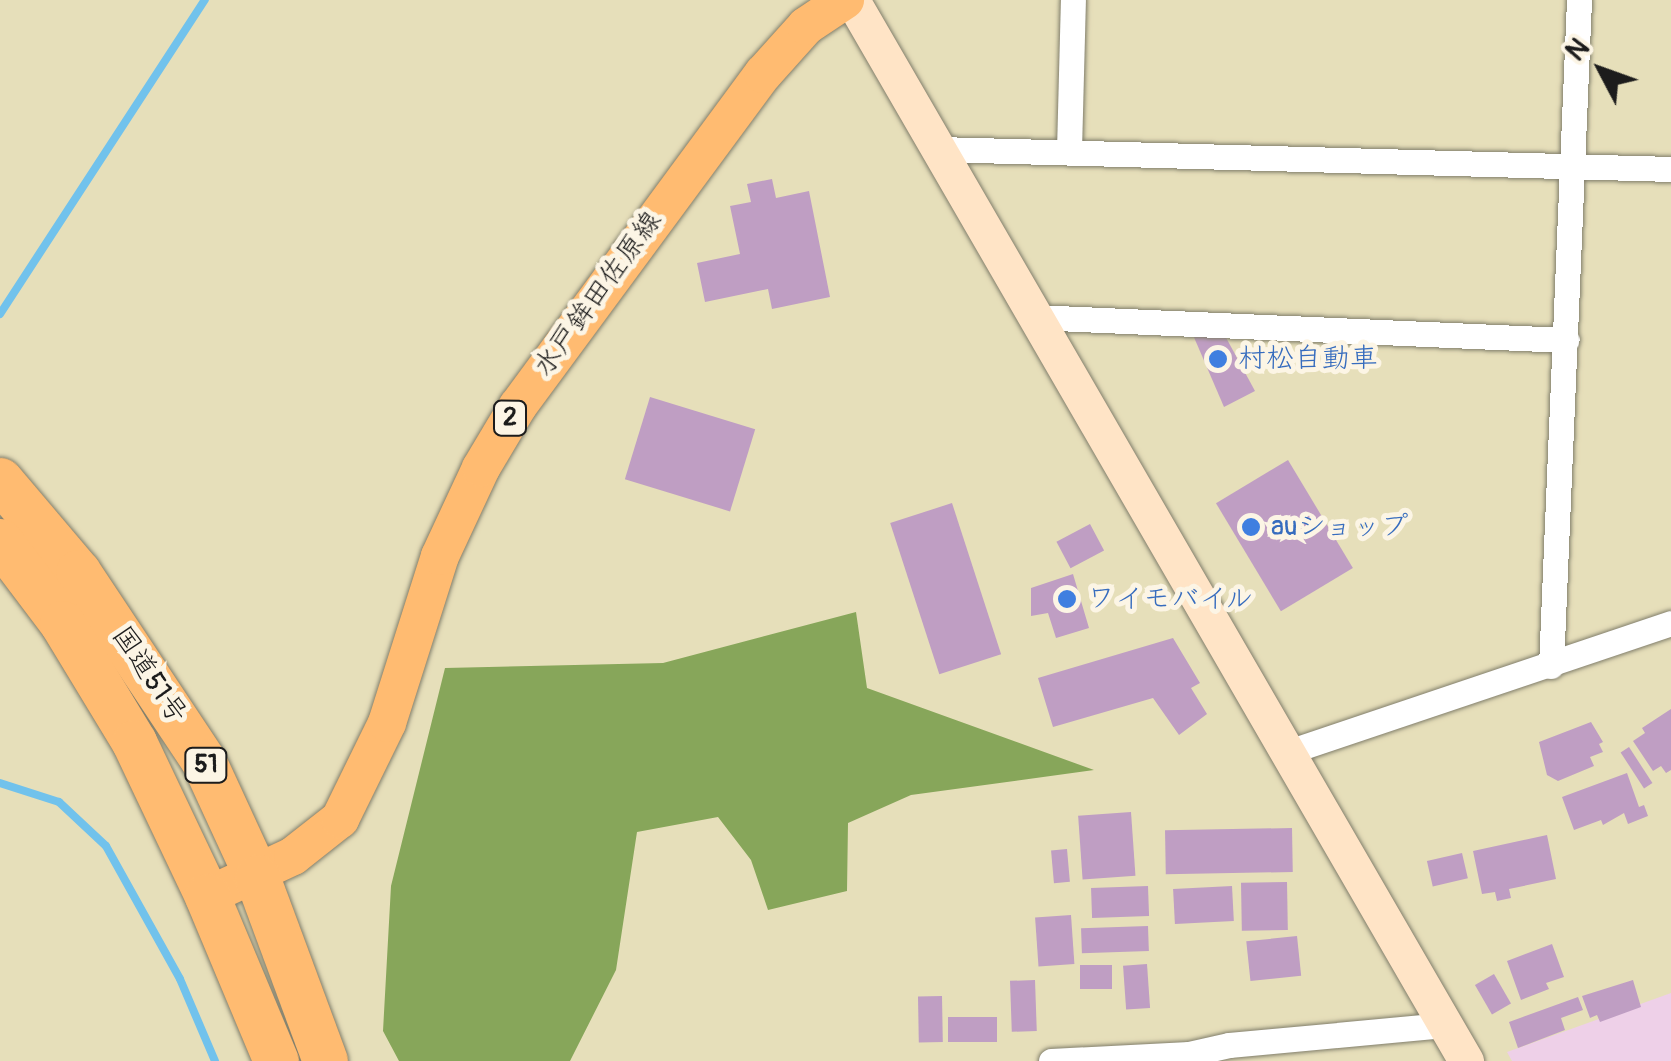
<!DOCTYPE html>
<meta charset="utf-8">
<style>
body{margin:0}
#map{position:relative;width:1671px;height:1061px;overflow:hidden;background:#e6dfba;font-family:Pangolin,"Klee One",sans-serif}
div>[style]{position:absolute}
[style*='--x']{left:calc(var(--x)*1px);top:calc(var(--y)*1px);width:calc(var(--w)*1px);rotate:calc(var(--a)*1deg)}
.built>*{inset:0;background:#eed0e8}
.forest>*{inset:0;background:#87a65a}
.stream>*{height:8px;margin:-4px;padding:0 4px;transform-origin:4px;border-radius:4px;background:#71c2ec}
.building>*{inset:0;background:#bf9ec3;transform-origin:0 0}
.roads{filter:drop-shadow(0 0 2px #817e6b) drop-shadow(0 0 2px #817e6b)}
.street>*{height:25px;margin:-12.5px;padding:0 12.5px;transform-origin:12.5px;border-radius:12.5px;background:#fff}
.secondary>*{height:35px;margin:-17.5px;padding:0 17.5px;transform-origin:17.5px;border-radius:17.5px;background:#ffe4c6}
.primary>*{height:38px;margin:-19px;padding:0 19px;transform-origin:19px;border-radius:19px;background:#ffbb71}
.highway>*{height:45px;margin:-22.5px;padding:0 22.5px;transform-origin:22.5px;border-radius:22.5px;background:#ffbb71}
.dots>*{width:28px;height:28px;translate:-50% -50%;box-sizing:border-box;border:5px solid #fcf5e5;border-radius:50%}
span{translate:-50% -50%;white-space:nowrap;text-align:center;line-height:1.15;-webkit-text-stroke:10px #fcf5e5;paint-order:stroke}
.shield-label span{padding:2px 8px;background:#fcf5e5;border:2px solid;border-radius:8px;-webkit-text-stroke-width:0}
.shield-label{font-size:25px;color:#1c1c1c;font-weight:700}
.street-label{font-size:28px;color:#1c1c1c}
.shop-label{font-size:28px;color:#366cbe}
.left{translate:0 -50%;text-align:left}
.north{position:absolute;left:1551px;top:20px;width:100px;height:100px;-webkit-text-stroke:8px #fcf5e5;paint-order:stroke;rotate:311deg;font-size:28px;font-weight:700;line-height:40px;text-align:center;color:#1c1c1c}
.north::after{content:'';display:block;margin:auto;width:35px;height:45px;background:#1c1c1c;clip-path:polygon(50% 0,100% 100%,50% 72%,0 100%)}
</style>
<div id="map">
<div class="built">
<i style="clip-path:polygon(1671px 993px,1671px 1061px,1512px 1061px,1507px 1052px)"></i>
</div>
<div class="forest">
<i style="clip-path:polygon(856px 612px,867px 688px,1094px 770px,911px 795px,848px 823px,847px 891px,768px 910px,751px 860px,718px 817px,637px 832px,616px 970px,570px 1061px,399px 1061px,383px 1031px,391px 886px,445px 668px,663px 663px)"></i>
</div>
<div class="stream">
<i style="--x:0;--y:314;--w:375;--a:-56.9"></i>
<i style="--x:0;--y:783;--w:62;--a:17.9"></i>
<i style="--x:59;--y:802;--w:64;--a:43.1"></i>
<i style="--x:106;--y:846;--w:152;--a:60.9"></i>
<i style="--x:180;--y:979;--w:89;--a:66.9"></i>
</div>
<div class="building">
<i style="clip-path:polygon(772px 179px,776px 198px,809px 191px,830px 297px,772px 309px,768px 289px,705px 302px,697px 263px,740px 254px,730px 206px,751px 202px,747px 184px)"></i>
<i style="clip-path:polygon(1223px 332px,1255px 391px,1224px 407px,1193px 335px)"></i>
<i style="left:650px;top:397px;width:110px;height:86px;rotate:17deg"></i>
<i style="left:1288px;top:460px;width:126px;height:84px;rotate:59deg"></i>
<i style="left:952px;top:503px;width:159px;height:65px;rotate:72deg"></i>
<i style="left:1090px;top:524px;width:30px;height:38px;rotate:62deg"></i>
<i style="clip-path:polygon(1073px 574px,1089px 628px,1056px 638px,1048px 613px,1031px 616px,1031px 588px)"></i>
<i style="clip-path:polygon(1173px 638px,1200px 683px,1191px 688px,1207px 714px,1179px 735px,1153px 698px,1053px 727px,1038px 678px)"></i>
<i style="clip-path:polygon(1671px 709px,1671px 770px,1666px 773px,1661px 766px,1653px 771px,1633px 741px,1645px 733px,1642px 728px)"></i>
<i style="clip-path:polygon(1591px 722px,1603px 742px,1599px 744px,1603px 752px,1590px 757px,1594px 766px,1558px 781px,1547px 775px,1539px 742px)"></i>
<i style="left:1629px;top:747px;width:43px;height:10px;rotate:57deg"></i>
<i style="clip-path:polygon(1627px 773px,1639px 807px,1644px 805px,1648px 816px,1628px 824px,1624px 813px,1603px 825px,1601px 820px,1574px 830px,1562px 797px)"></i>
<i style="left:1131px;top:812px;width:64px;height:53px;rotate:86deg"></i>
<i style="left:1292px;top:828px;width:44px;height:127px;rotate:89deg"></i>
<i style="clip-path:polygon(1547px 835px,1556px 879px,1509px 889px,1511px 898px,1497px 901px,1495px 892px,1482px 894px,1473px 851px)"></i>
<i style="left:1067px;top:849px;width:33px;height:16px;rotate:85deg"></i>
<i style="left:1462px;top:853px;width:26px;height:36px;rotate:77deg"></i>
<i style="left:1287px;top:882px;width:48px;height:46px;rotate:89deg"></i>
<i style="left:1148px;top:886px;width:30px;height:57px;rotate:88deg"></i>
<i style="left:1232px;top:886px;width:35px;height:59px;rotate:87deg"></i>
<i style="left:1071px;top:915px;width:49px;height:36px;rotate:86deg"></i>
<i style="left:1148px;top:926px;width:25px;height:67px;rotate:88deg"></i>
<i style="left:1297px;top:936px;width:40px;height:51px;rotate:84deg"></i>
<i style="clip-path:polygon(1552px 944px,1564px 977px,1546px 983px,1549px 989px,1521px 1000px,1507px 961px)"></i>
<i style="left:1147px;top:964px;width:44px;height:24px;rotate:86deg"></i>
<i style="left:1112px;top:965px;width:24px;height:32px;rotate:90deg"></i>
<i style="left:1494px;top:974px;width:34px;height:22px;rotate:60deg"></i>
<i style="left:1035px;top:980px;width:51px;height:25px;rotate:88deg"></i>
<i style="clip-path:polygon(1633px 980px,1641px 1007px,1600px 1022px,1597px 1015px,1590px 1018px,1582px 996px)"></i>
<i style="left:942px;top:996px;width:46px;height:24px;rotate:89deg"></i>
<i style="clip-path:polygon(1578px 997px,1583px 1010px,1561px 1018px,1565px 1030px,1518px 1048px,1509px 1022px)"></i>
<i style="left:997px;top:1017px;width:25px;height:49px;rotate:90deg"></i>
</div>
<div class="roads">
<div class="street">
<i style="--x:938;--y:149;--w:733;--a:1.56"></i>
<i style="--x:1069;--y:150;--w:150;--a:-88.5"></i>
<i style="--x:1033;--y:317;--w:534;--a:2.47"></i>
<i style="--x:1551;--y:666;--w:667;--a:-87.59"></i>
<i style="--x:1288;--y:752;--w:404;--a:-18.6"></i>
<i style="--x:1051;--y:1061;--w:138;--a:-2.9"></i>
<i style="--x:1189;--y:1054;--w:41;--a:-12.7"></i>
<i style="--x:1229;--y:1045;--w:216;--a:-5.3"></i>
</div>
<div class="secondary">
<i style="--x:852;--y:0;--w:1226;--a:59.94"></i>
</div>
<div class="primary">
<i style="--x:207;--y:896;--w:95;--a:-24.9"></i>
<i style="--x:293;--y:856;--w:60;--a:-38.2"></i>
<i style="--x:340;--y:819;--w:107;--a:-63.9"></i>
<i style="--x:387;--y:723;--w:175;--a:-72.4"></i>
<i style="--x:440;--y:556;--w:97;--a:-65"></i>
<i style="--x:481;--y:468;--w:72;--a:-59.2"></i>
<i style="--x:518;--y:406;--w:413;--a:-53.6"></i>
<i style="--x:763;--y:74;--w:64;--a:-48.1"></i>
<i style="--x:806;--y:26;--w:47;--a:-33.7"></i>
</div>
<div class="highway">
<i style="--x:0;--y:480;--w:121;--a:49.7"></i>
<i style="--x:78;--y:572;--w:228;--a:56.4"></i>
<i style="--x:204;--y:762;--w:127;--a:65.3"></i>
<i style="--x:257;--y:877;--w:196;--a:69.7"></i>
<i style="--x:0;--y:541;--w:103;--a:52.9"></i>
<i style="--x:62;--y:623;--w:139;--a:58.8"></i>
<i style="--x:134;--y:742;--w:170;--a:64.6"></i>
<i style="--x:207;--y:896;--w:179;--a:67.3"></i>
</div>
</div>
<div class="dots">
<i style="left:1218px;top:359px;background:#3f7fe0"></i>
<i style="left:1251px;top:527px;background:#3f7fe0"></i>
<i style="left:1067px;top:599px;background:#3f7fe0"></i>
</div>
<div class="shield-label">
<span style="left:510px;top:418px">2</span>
<span style="left:206px;top:765px">51</span>
</div>
<div class="street-label">
<span style="left:598px;top:294px;rotate:-54deg">水戸鉾田佐原線</span>
<span style="left:149px;top:675px;rotate:56deg">国道51号</span>
</div>
<div class="shop-label">
<span class="left" style="left:1238px;top:359px">村松自動車</span>
<span class="left" style="left:1271px;top:527px">auショップ</span>
<span class="left" style="left:1087px;top:599px">ワイモバイル</span>
</div>
<div class="north">N</div>
</div>
